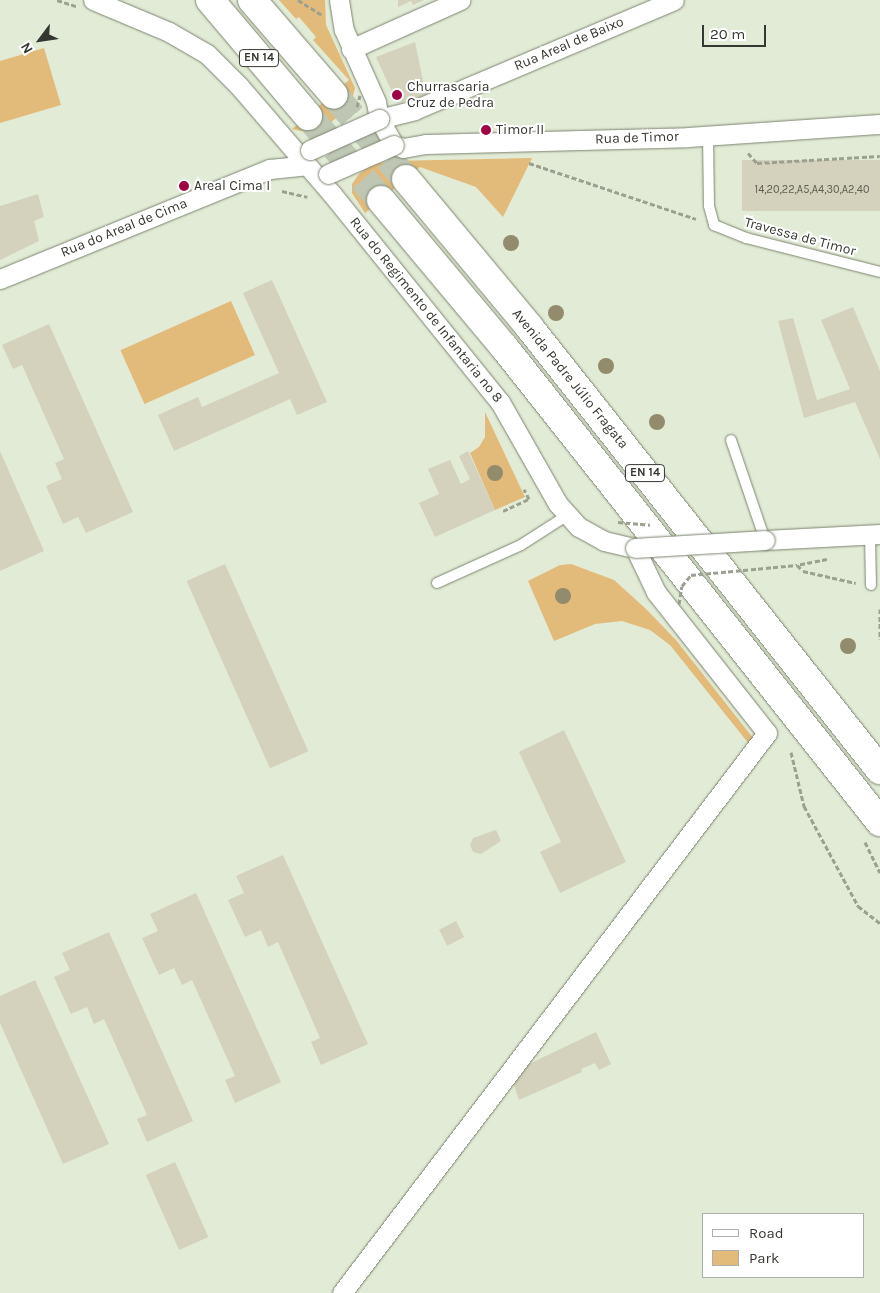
<!DOCTYPE html>
<meta charset="utf-8">
<style>
body{margin:0}
#map{position:relative;width:880px;height:1293px;overflow:hidden;background:#e2ebd5;font-family:Karla,sans-serif}
div>[style]{position:absolute}
[style*='--x']{left:calc(var(--x)*1px);top:calc(var(--y)*1px);width:calc(var(--w)*1px);rotate:calc(var(--a)*1deg)}
.green>*{inset:0;background:#e2ba7a;transform-origin:0 0}
.building>*{inset:0;background:#d4d2bc;transform-origin:0 0}
.trunk-tunnel>*{height:28px;margin-top:-14px;transform-origin:0;background:repeating-linear-gradient(90deg,#bfc7b4 0 28px,transparent 0 42px)}
.path>*{height:3px;margin-top:-1.5px;transform-origin:0;background:repeating-linear-gradient(90deg,#9ba191 0 5px,transparent 0 7.5px)}
.roads{filter:drop-shadow(0 0 1px #7c8470) drop-shadow(0 0 1px #7c8470)}
.service>*{height:10px;margin:-5px;padding:0 5px;transform-origin:5px;border-radius:5px;background:#fff}
.minor>*{height:19px;margin:-9.5px;padding:0 9.5px;transform-origin:9.5px;border-radius:9.5px;background:#fff}
.trunk>*{height:28px;margin:-14px;padding:0 14px;transform-origin:14px;border-radius:14px;background:#fff}
.path-bridge>*{height:3px;margin-top:-1.5px;transform-origin:0;background:repeating-linear-gradient(90deg,#9ba191 0 5px,transparent 0 7.5px)}
.bridges{filter:drop-shadow(0 0 1px #7c8470) drop-shadow(0 0 1px #7c8470)}
.minor-bridge>*{height:19px;margin:-9.5px;padding:0 9.5px;transform-origin:9.5px;border-radius:9.5px;background:#fff}
.trees>*{width:16px;height:16px;margin:-8px;border-radius:50%;background:#928b6c}
.dots>*{width:14px;height:14px;translate:-50% -50%;box-sizing:border-box;border:2px solid #fff;border-radius:50%}
span{translate:-50% -50%;white-space:nowrap;text-align:center;line-height:1.15;-webkit-text-stroke:4px #fff;paint-order:stroke}
.number-label{font-size:11px;color:#5d5e53}
.number-label span{-webkit-text-stroke-width:0}
.shield-label span{padding:1px 4px;background:#fff;border:1px solid;border-radius:4px;-webkit-text-stroke-width:0}
.shield-label{font-size:12px;color:#353830;font-weight:700}
.street-label{font-size:14px;color:#353830}
.poi-label{font-size:14px;color:#353830}
.left{translate:0 -50%;text-align:left}
.legend{position:absolute;left:702px;top:1213px;width:162px;height:65px;box-sizing:border-box;background:#fff;border:1px solid #aeafac;margin:0;padding:6px 9px;list-style:none;font-size:15px;color:#353830}
.legend li{display:flex;align-items:center;gap:10px;height:25px}
.legend b{width:25px;border:1px solid #aeafac}
.north{position:absolute;left:15px;top:15px;width:50px;height:50px;-webkit-text-stroke:4px #fff;paint-order:stroke;rotate:239deg;font-size:14px;font-weight:700;line-height:20px;text-align:center;color:#353830}
.north::after{content:'';display:block;margin:auto;width:18px;height:22px;background:#353830;clip-path:polygon(50% 0,100% 100%,50% 72%,0 100%)}
.scale{position:absolute;left:702px;top:25px;width:64px;height:22px;box-sizing:border-box;border:2px solid #353830;border-top:0;padding-left:6px;font-size:15px;line-height:18px;white-space:nowrap;color:#353830;-webkit-text-stroke:4px #fff;paint-order:stroke}
</style>
<div id="map">
<div class="green">
<i style="clip-path:polygon(279px 0,325px 0,326px 25px,355px 88px,350px 107px,324px 128px,310px 133px,292px 129px,349px 80px,313px 40px,316px 37px,299px 17px,296px 19px)"></i>
<i style="clip-path:polygon(44px 48px,61px 105px,0 123px,0 61px)"></i>
<i style="clip-path:polygon(532px 158px,503px 217px,476px 187px,420px 167px,365px 213px,352px 193px,352px 184px,359px 174px,371px 165px,391px 161px)"></i>
<i style="left:231px;top:301px;width:59px;height:121px;rotate:66deg"></i>
<i style="clip-path:polygon(485px 412px,525px 497px,495px 510px,470px 453px,479px 447px,485px 437px)"></i>
<i style="clip-path:polygon(571px 564px,614px 580px,645px 608px,676px 640px,753px 738px,749px 744px,670px 645px,650px 630px,622px 621px,595px 624px,554px 641px,528px 581px,560px 565px)"></i>
</div>
<div class="building">
<i style="clip-path:polygon(398px 0,424px 0,413px 5px,411px 1px,398px 7px)"></i>
<i style="clip-path:polygon(415px 42px,426px 95px,397px 103px,376px 57px)"></i>
<i style="left:880px;top:160px;width:51px;height:138px;rotate:90deg"></i>
<i style="clip-path:polygon(38px 194px,44px 217px,34px 221px,39px 241px,0 260px,0 206px)"></i>
<i style="clip-path:polygon(272px 280px,327px 402px,297px 415px,290px 399px,174px 451px,158px 415px,198px 397px,202px 407px,279px 373px,243px 293px)"></i>
<i style="clip-path:polygon(853px 307px,880px 371px,880px 459px,855px 402px,804px 418px,778px 321px,793px 318px,817px 400px,850px 389px,821px 320px)"></i>
<i style="clip-path:polygon(49px 324px,133px 512px,86px 533px,78px 517px,63px 524px,46px 486px,62px 479px,55px 463px,64px 459px,22px 365px,13px 369px,2px 345px)"></i>
<i style="clip-path:polygon(0 451px,44px 551px,0 571px)"></i>
<i style="clip-path:polygon(468px 451px,495px 510px,435px 537px,419px 503px,439px 494px,428px 469px,450px 460px,461px 484px,470px 479px,459px 456px)"></i>
<i style="left:225px;top:564px;width:205px;height:42px;rotate:66deg"></i>
<i style="clip-path:polygon(564px 730px,626px 862px,560px 893px,540px 852px,561px 842px,519px 752px)"></i>
<i style="clip-path:polygon(496px 830px,501px 841px,481px 854px,473px 852px,470px 845px,473px 838px)"></i>
<i style="clip-path:polygon(283px 855px,368px 1044px,321px 1065px,311px 1042px,320px 1038px,278px 942px,268px 947px,261px 930px,245px 937px,228px 900px,244px 893px,236px 876px)"></i>
<i style="clip-path:polygon(196px 893px,281px 1082px,235px 1103px,225px 1080px,235px 1076px,192px 980px,182px 985px,174px 968px,159px 975px,142px 938px,158px 931px,150px 914px)"></i>
<i style="left:456px;top:921px;width:18px;height:19px;rotate:63deg"></i>
<i style="clip-path:polygon(109px 932px,193px 1121px,147px 1142px,137px 1119px,147px 1115px,104px 1019px,94px 1024px,87px 1007px,71px 1014px,54px 977px,70px 970px,62px 953px)"></i>
<i style="clip-path:polygon(35px 980px,109px 1144px,63px 1164px,0 1023px,0 996px)"></i>
<i style="clip-path:polygon(596px 1032px,611px 1064px,599px 1070px,595px 1063px,581px 1069px,582px 1072px,519px 1100px,510px 1073px)"></i>
<i style="left:175px;top:1162px;width:82px;height:32px;rotate:66deg"></i>
</div>
<div class="trunk-tunnel">
<i style="--x:334;--y:95;--w:111;--a:49.4"></i>
<i style="--x:308;--y:116;--w:111;--a:49"></i>
</div>
<div class="path">
<i style="--x:57;--y:0;--w:20;--a:18"></i>
<i style="--x:298;--y:0;--w:28;--a:32"></i>
<i style="--x:748;--y:153;--w:13;--a:48"></i>
<i style="--x:757;--y:163;--w:123;--a:-3.3"></i>
<i style="--x:529;--y:163;--w:176;--a:18.5"></i>
<i style="--x:282;--y:191;--w:26;--a:13"></i>
<i style="--x:503;--y:511;--w:29;--a:-25"></i>
<i style="--x:529;--y:499;--w:11;--a:-117"></i>
<i style="--x:827;--y:559;--w:31;--a:169"></i>
<i style="--x:797;--y:565;--w:8;--a:45"></i>
<i style="--x:803;--y:571;--w:54;--a:12.8"></i>
<i style="--x:880;--y:609;--w:30;--a:90"></i>
<i style="--x:791;--y:752;--w:56;--a:76.5"></i>
<i style="--x:804;--y:806;--w:114;--a:61.6"></i>
<i style="--x:858;--y:906;--w:28;--a:38"></i>
<i style="--x:865;--y:842;--w:34;--a:64"></i>
</div>
<div class="roads">
<div class="service">
<i style="--x:708;--y:135;--w:71;--a:89.2"></i>
<i style="--x:709;--y:206;--w:20;--a:75"></i>
<i style="--x:714;--y:225;--w:35;--a:22"></i>
<i style="--x:746;--y:238;--w:138;--a:14.2"></i>
<i style="--x:731;--y:440;--w:106;--a:71.2"></i>
<i style="--x:870;--y:535;--w:50;--a:88.9"></i>
<i style="--x:437;--y:583;--w:92;--a:-24.3"></i>
<i style="--x:521;--y:545;--w:56;--a:-32.6"></i>
</div>
<div class="minor">
<i style="--x:93;--y:0;--w:82;--a:22.8"></i>
<i style="--x:169;--y:32;--w:44;--a:30.1"></i>
<i style="--x:207;--y:54;--w:45;--a:45"></i>
<i style="--x:239;--y:86;--w:143;--a:49.3"></i>
<i style="--x:332;--y:194;--w:267;--a:51.1"></i>
<i style="--x:500;--y:402;--w:117;--a:60.4"></i>
<i style="--x:558;--y:504;--w:31;--a:48"></i>
<i style="--x:579;--y:527;--w:29;--a:29"></i>
<i style="--x:604;--y:541;--w:32;--a:13"></i>
<i style="--x:635;--y:548;--w:49;--a:64.5"></i>
<i style="--x:656;--y:592;--w:179;--a:51.8"></i>
<i style="--x:767;--y:733;--w:703;--a:127.2"></i>
<i style="--x:339;--y:0;--w:30;--a:81"></i>
<i style="--x:344;--y:30;--w:79;--a:66"></i>
<i style="--x:376;--y:102;--w:17;--a:80"></i>
<i style="--x:379;--y:119;--w:30;--a:60"></i>
<i style="--x:394;--y:145;--w:9;--a:18"></i>
<i style="--x:403;--y:148;--w:23;--a:-10"></i>
<i style="--x:426;--y:144;--w:262;--a:-1.5"></i>
<i style="--x:688;--y:137;--w:192;--a:-3.9"></i>
<i style="--x:351;--y:49;--w:120;--a:-24.2"></i>
<i style="--x:379;--y:119;--w:36;--a:-14"></i>
<i style="--x:414;--y:110;--w:282;--a:-22.9"></i>
<i style="--x:0;--y:279;--w:292;--a:-22.2"></i>
<i style="--x:270;--y:169;--w:36;--a:-6"></i>
<i style="--x:765;--y:540;--w:115;--a:-3"></i>
</div>
<div class="trunk">
<i style="--x:210;--y:0;--w:152;--a:49.8"></i>
<i style="--x:252;--y:0;--w:125;--a:49.2"></i>
<i style="--x:406;--y:179;--w:194;--a:50.2"></i>
<i style="--x:530;--y:328;--w:564;--a:51.63"></i>
<i style="--x:381;--y:200;--w:192;--a:50.1"></i>
<i style="--x:504;--y:347;--w:606;--a:51.64"></i>
</div>
</div>
<div class="path-bridge">
<i style="--x:357;--y:107;--w:12;--a:-76"></i>
<i style="--x:618;--y:522;--w:32;--a:5"></i>
<i style="--x:679;--y:604;--w:18;--a:-81"></i>
<i style="--x:682;--y:586;--w:14;--a:-51"></i>
<i style="--x:691;--y:575;--w:106;--a:-5.4"></i>
</div>
<div class="bridges">
<div class="minor-bridge">
<i style="--x:310;--y:150;--w:76;--a:-24.2"></i>
<i style="--x:328;--y:174;--w:72;--a:-23.7"></i>
<i style="--x:635;--y:548;--w:130;--a:-3.5"></i>
</div>
</div>
<div class="trees">
<i style="left:511px;top:243px"></i>
<i style="left:556px;top:313px"></i>
<i style="left:606px;top:366px"></i>
<i style="left:657px;top:422px"></i>
<i style="left:495px;top:473px"></i>
<i style="left:563px;top:596px"></i>
<i style="left:848px;top:646px"></i>
</div>
<div class="dots">
<i style="left:397px;top:95px;background:#a10342"></i>
<i style="left:486px;top:130px;background:#a10342"></i>
<i style="left:184px;top:186px;background:#a10342"></i>
</div>
<div class="number-label">
<span style="left:812px;top:190px">14,20,22,A5,A4,30,A2,40</span>
</div>
<div class="shield-label">
<span style="left:259px;top:58px">EN 14</span>
<span style="left:645px;top:473px">EN 14</span>
</div>
<div class="street-label">
<span style="left:569px;top:44px;rotate:-23deg">Rua Areal de Baixo</span>
<span style="left:637px;top:138px;rotate:-2deg">Rua de Timor</span>
<span style="left:124px;top:228px;rotate:-22deg">Rua do Areal de Cima</span>
<span style="left:800px;top:237px;rotate:15deg">Travessa de Timor</span>
<span style="left:426px;top:310px;rotate:51deg">Rua do Regimento de Infantaria nº 8</span>
<span style="left:570px;top:379px;rotate:51deg">Avenida Padre Júlio Fragata</span>
</div>
<div class="poi-label">
<span class="left" style="left:407px;top:95px">Churrascaria<br>Cruz de Pedra</span>
<span class="left" style="left:496px;top:130px">Timor II</span>
<span class="left" style="left:194px;top:186px">Areal Cima I</span>
</div>
<ul class="legend">
<li><b style="height:6px;background:#fff"></b>Road</li>
<li><b style="height:14px;background:#e2ba7a"></b>Park</li>
</ul>
<div class="north">N</div>
<div class="scale">20 m</div>
</div>
